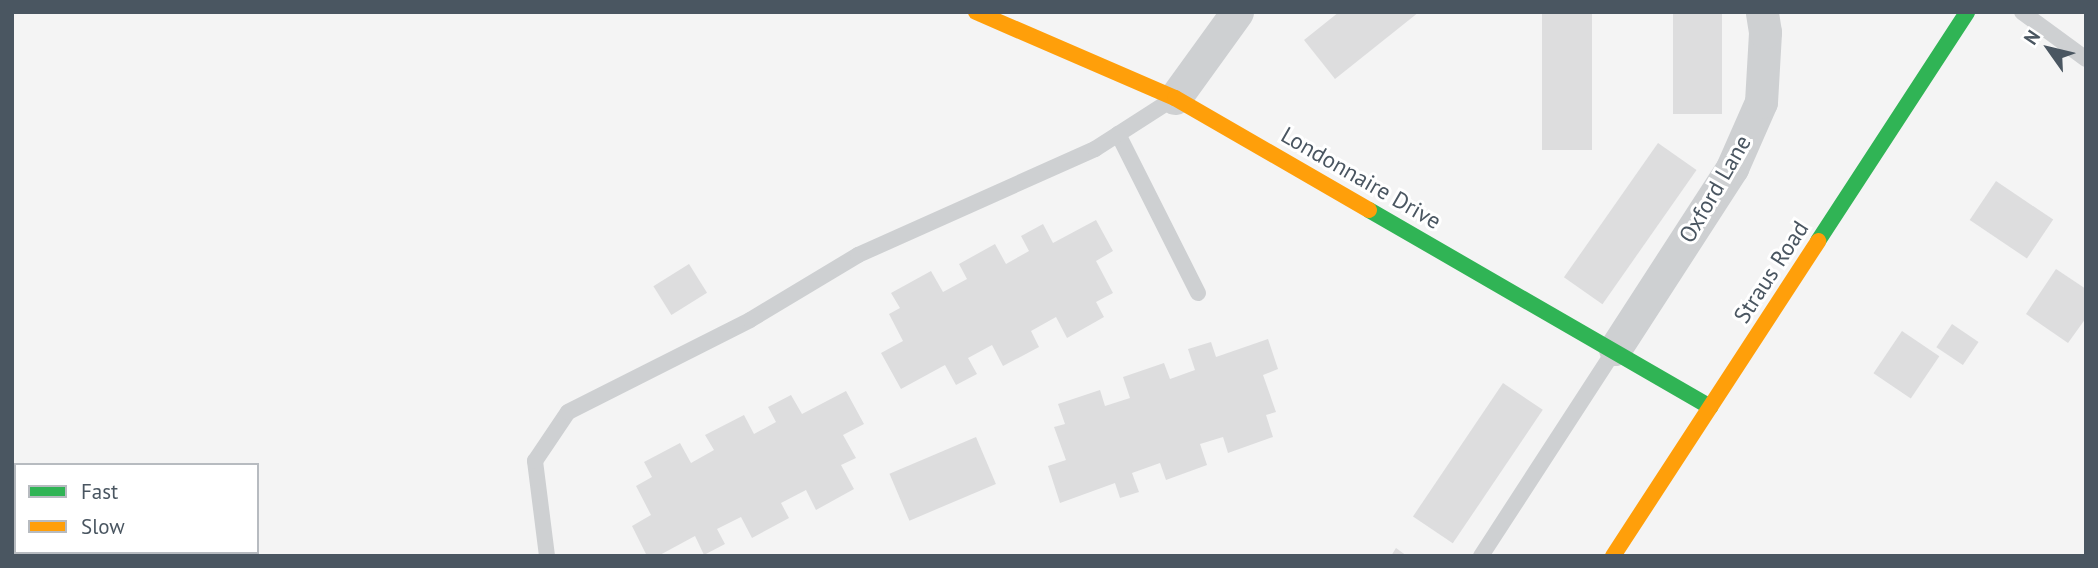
<!DOCTYPE html>
<style>
body{margin:0}
#map{position:relative;width:2098px;height:568px;overflow:hidden;background:#f4f4f4;font-family:"PT Sans",sans-serif}
div>[style]{position:absolute}
[style*='--x']{left:calc(var(--x)*1px);top:calc(var(--y)*1px);width:calc(var(--w)*1px);rotate:calc(var(--a)*1deg)}
.building>*{inset:0;background:#ddddde;transform-origin:0 0}
.lane>*{height:16px;margin:-8px;padding:0 8px;transform-origin:8px;border-radius:8px;background:#ced0d2}
.street>*{height:33px;margin:-16.5px;padding:0 16.5px;transform-origin:16.5px;border-radius:16.5px;background:#ced0d2}
.fast>*{height:16px;margin:-8px;padding:0 8px;transform-origin:8px;border-radius:8px;background:#30b455}
.slow>*{height:16px;margin:-8px;padding:0 8px;transform-origin:8px;border-radius:8px;background:#ff9f0a}
span{translate:-50% -50%;white-space:nowrap;text-align:center;line-height:1.15;-webkit-text-stroke:6px #fff;paint-order:stroke}
.street-label{font-size:23px;color:#4a5661}
.frame{position:absolute;inset:0;border:14px solid #4a5661;pointer-events:none}
.legend{position:absolute;left:14px;top:463px;width:245px;height:91px;box-sizing:border-box;background:#fff;border:2px solid #b7bbc0;margin:0;padding:9px 12px;list-style:none;font-size:21px;color:#4a5661}
.legend li{display:flex;align-items:center;gap:14px;height:35px}
.legend b{width:35px;border:2px solid #b7bbc0}
.north{position:absolute;left:2014px;top:14px;width:70px;height:70px;-webkit-text-stroke:5px #fff;paint-order:stroke;rotate:304deg;font-size:19px;font-weight:700;line-height:28px;text-align:center;color:#4a5661}
.north::after{content:'';display:block;margin:auto;width:24px;height:32px;background:#4a5661;clip-path:polygon(50% 0,100% 100%,50% 72%,0 100%)}
</style>
<div id="map">
<div class="building">
<i style="clip-path:polygon(1339px 12px,1419px 12px,1335px 79px,1304px 40px)"></i>
<i style="left:1542px;top:12px;width:50px;height:138px"></i>
<i style="left:1673px;top:12px;width:49px;height:102px"></i>
<i style="left:1658px;top:143px;width:47px;height:164px;rotate:35deg"></i>
<i style="left:1996px;top:181px;width:69px;height:47px;rotate:34deg"></i>
<i style="clip-path:polygon(1096px 220px,1113px 251px,1096px 261px,1113px 293px,1096px 302px,1104px 317px,1067px 338px,1056px 317px,1031px 331px,1039px 347px,1003px 366px,992px 345px,968px 358px,977px 374px,956px 385px,945px 365px,901px 389px,881px 353px,903px 341px,889px 314px,900px 308px,891px 293px,931px 271px,943px 292px,967px 279px,959px 264px,995px 244px,1006px 264px,1029px 251px,1021px 236px,1043px 224px,1053px 243px)"></i>
<i style="left:689px;top:264px;width:34px;height:42px;rotate:58deg"></i>
<i style="clip-path:polygon(2056px 269px,2086px 289px,2086px 318px,2068px 343px,2026px 314px)"></i>
<i style="left:1952px;top:324px;width:32px;height:28px;rotate:34deg"></i>
<i style="left:1902px;top:331px;width:45px;height:51px;rotate:34deg"></i>
<i style="clip-path:polygon(1268px 339px,1278px 369px,1263px 375px,1276px 412px,1266px 415px,1273px 437px,1228px 453px,1223px 437px,1200px 444px,1207px 465px,1166px 480px,1160px 463px,1132px 473px,1139px 492px,1120px 498px,1115px 483px,1060px 503px,1048px 466px,1066px 460px,1054px 427px,1065px 424px,1058px 404px,1100px 390px,1105px 406px,1130px 398px,1123px 377px,1164px 363px,1170px 379px,1195px 370px,1188px 349px,1211px 342px,1216px 357px)"></i>
<i style="left:1503px;top:383px;width:48px;height:161px;rotate:34deg"></i>
<i style="clip-path:polygon(846px 391px,864px 424px,843px 435px,856px 458px,841px 465px,854px 489px,816px 510px,806px 490px,781px 503px,789px 518px,752px 538px,741px 517px,717px 529px,725px 544px,704px 555px,695px 536px,658px 556px,647px 556px,632px 526px,651px 515px,636px 486px,652px 477px,644px 462px,680px 443px,691px 463px,714px 450px,705px 435px,744px 415px,754px 434px,776px 422px,768px 407px,791px 395px,802px 414px)"></i>
<i style="left:976px;top:437px;width:51px;height:94px;rotate:67deg"></i>
<i style="clip-path:polygon(1396px 548px,1407px 556px,1391px 556px)"></i>
</div>
<div class="lane">
<i style="--x:2022;--y:12;--w:79;--a:36.3"></i>
<i style="--x:1118;--y:134;--w:178;--a:63.3"></i>
<i style="--x:547;--y:556;--w:96;--a:-97.2"></i>
<i style="--x:535;--y:461;--w:59;--a:-56"></i>
<i style="--x:568;--y:412;--w:204;--a:-26.8"></i>
<i style="--x:750;--y:320;--w:126;--a:-31"></i>
<i style="--x:858;--y:255;--w:260;--a:-24.1"></i>
<i style="--x:1095;--y:149;--w:93;--a:-32.7"></i>
<i style="--x:1481;--y:556;--w:246;--a:-57"></i>
</div>
<div class="street">
<i style="--x:1175;--y:98;--w:106;--a:-54.2"></i>
<i style="--x:1615;--y:349;--w:216;--a:-57.1"></i>
<i style="--x:1732;--y:168;--w:72;--a:-66.3"></i>
<i style="--x:1761;--y:102;--w:70;--a:-86.7"></i>
<i style="--x:1765;--y:32;--w:20;--a:-99"></i>
</div>
<div class="fast">
<i style="--x:1369;--y:210;--w:394;--a:30"></i>
<i style="--x:1818;--y:241;--w:273;--a:-56.9"></i>
</div>
<div class="slow">
<i style="--x:976;--y:12;--w:217;--a:23.4"></i>
<i style="--x:1175;--y:98;--w:224;--a:30"></i>
<i style="--x:1613;--y:556;--w:376;--a:-56.9"></i>
</div>
<div class="street-label">
<span style="left:1361px;top:178px;rotate:30deg">Londonnaire Drive</span>
<span style="left:1715px;top:189px;rotate:-60deg">Oxford Lane</span>
<span style="left:1771px;top:272px;rotate:-57deg">Straus Road</span>
</div>
<div class="frame"></div>
<ul class="legend">
<li><b style="height:9px;background:#30b455"></b>Fast</li>
<li><b style="height:9px;background:#ff9f0a"></b>Slow</li>
</ul>
<div class="north">N</div>
</div>
